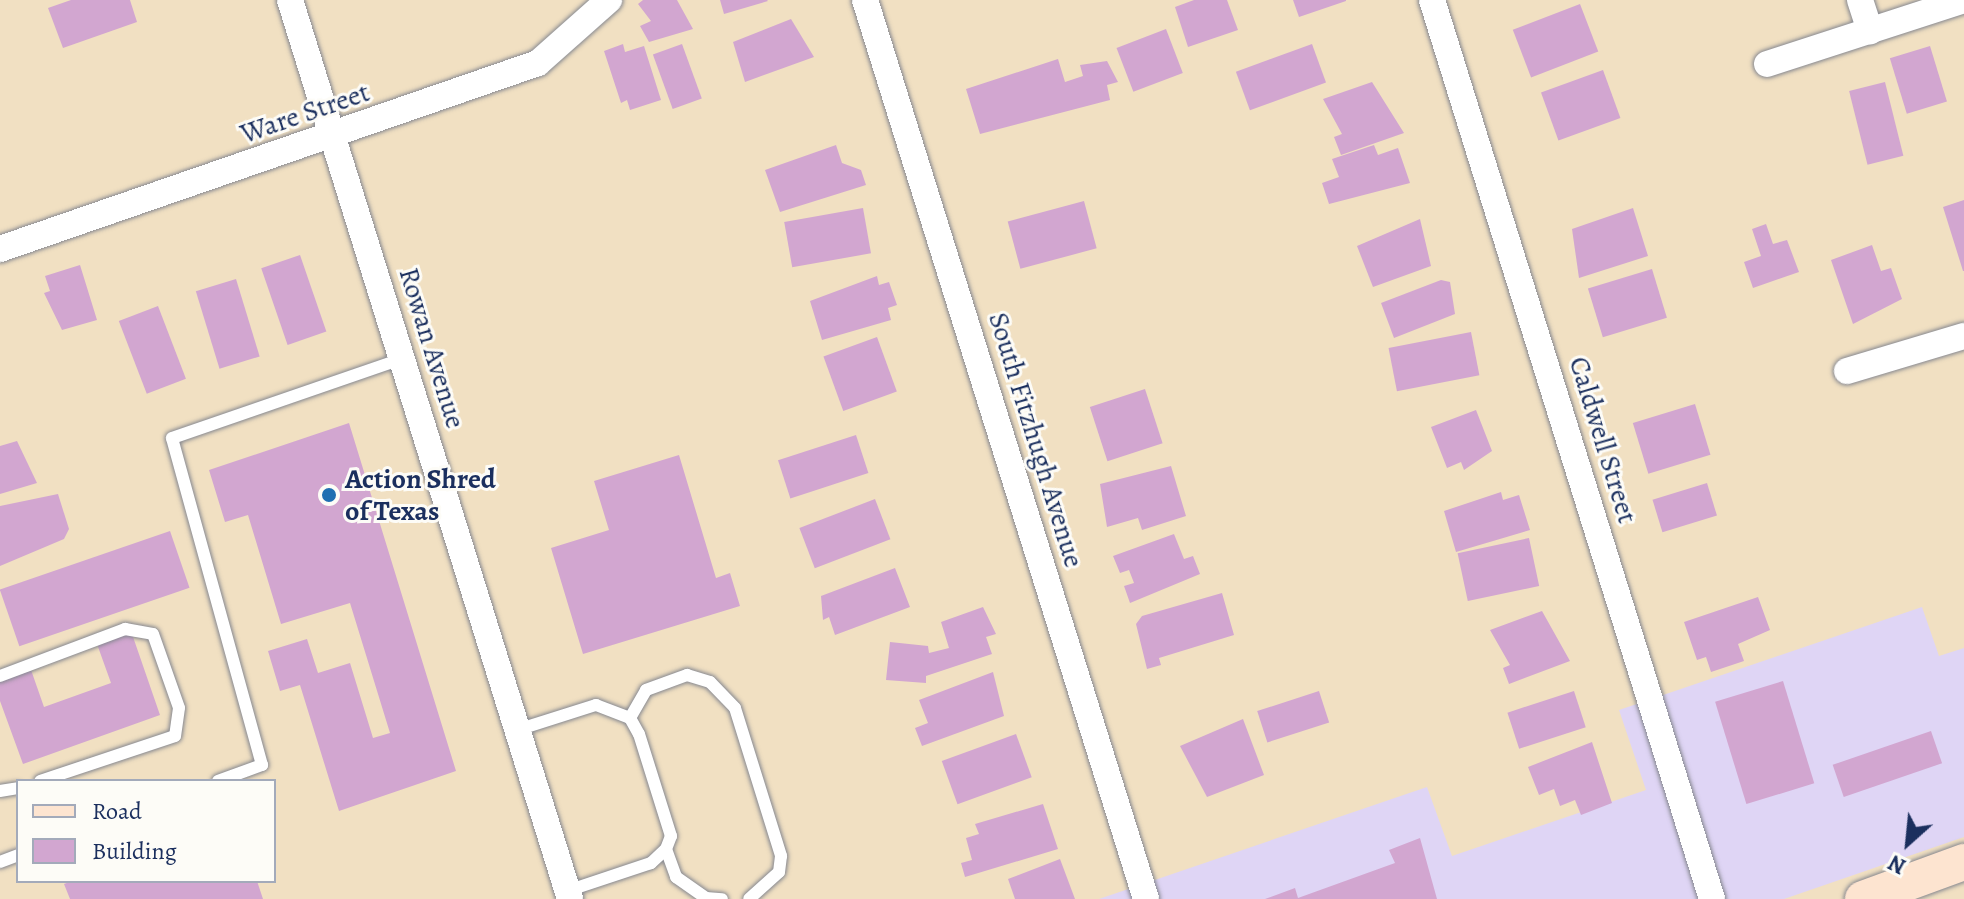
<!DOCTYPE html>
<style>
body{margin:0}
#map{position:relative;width:1964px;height:899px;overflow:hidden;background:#f1e0c2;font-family:Alegreya,serif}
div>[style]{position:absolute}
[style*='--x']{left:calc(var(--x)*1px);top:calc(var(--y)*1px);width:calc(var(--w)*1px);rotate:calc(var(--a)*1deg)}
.built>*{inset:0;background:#dfd5f5}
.building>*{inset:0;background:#d2a6d0;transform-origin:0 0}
.roads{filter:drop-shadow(0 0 2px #868890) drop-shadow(0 0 2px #868890)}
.lane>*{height:12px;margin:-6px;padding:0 6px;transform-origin:6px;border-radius:6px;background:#fff}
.street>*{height:26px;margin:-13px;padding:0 13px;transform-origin:13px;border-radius:13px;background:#fff}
.secondary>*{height:36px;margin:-18px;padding:0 18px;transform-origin:18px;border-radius:18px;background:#fde4d0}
.dots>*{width:22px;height:22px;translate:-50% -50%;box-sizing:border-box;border:4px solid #fdfcf7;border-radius:50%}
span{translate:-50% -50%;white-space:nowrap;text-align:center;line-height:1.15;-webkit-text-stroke:6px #fdfcf7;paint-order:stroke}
.street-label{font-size:28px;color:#1b2f5e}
.poi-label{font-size:28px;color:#1b2f5e;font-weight:700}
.left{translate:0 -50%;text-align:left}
.legend{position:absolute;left:16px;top:779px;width:260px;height:104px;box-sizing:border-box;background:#fdfcf7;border:2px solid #a3aaba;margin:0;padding:10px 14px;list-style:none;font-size:24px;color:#1b2f5e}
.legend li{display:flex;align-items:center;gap:16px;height:40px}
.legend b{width:40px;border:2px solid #a3aaba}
.north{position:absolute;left:1868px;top:803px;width:80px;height:80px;-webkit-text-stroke:6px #fdfcf7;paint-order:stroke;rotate:207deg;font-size:22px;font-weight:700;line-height:32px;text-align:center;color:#1b2f5e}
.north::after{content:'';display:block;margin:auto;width:28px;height:36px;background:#1b2f5e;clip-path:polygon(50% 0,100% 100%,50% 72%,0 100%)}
</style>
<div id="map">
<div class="built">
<i style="clip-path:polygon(1922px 607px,1939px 656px,1964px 648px,1964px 837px,1784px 899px,1099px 899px,1427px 787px,1452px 856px,1646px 790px,1619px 710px)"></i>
</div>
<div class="building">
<i style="clip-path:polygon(71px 0,130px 0,137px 22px,63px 48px,48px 8px)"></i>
<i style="clip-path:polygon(643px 0,677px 0,693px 29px,649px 42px,640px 26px,651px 21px,638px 4px)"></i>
<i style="clip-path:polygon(720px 0,767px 0,768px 1px,724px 14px)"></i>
<i style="clip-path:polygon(1194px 0,1227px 0,1238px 30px,1188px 47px,1175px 7px)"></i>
<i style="clip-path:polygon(1293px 0,1346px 0,1346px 1px,1299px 17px)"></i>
<i style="left:1580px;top:4px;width:51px;height:72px;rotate:69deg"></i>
<i style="clip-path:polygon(791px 19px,814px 57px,745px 82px,733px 42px)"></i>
<i style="left:1166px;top:29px;width:47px;height:53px;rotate:69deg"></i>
<i style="clip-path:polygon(623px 44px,625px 52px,644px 46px,661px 100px,630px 110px,627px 100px,621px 103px,604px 51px)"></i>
<i style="left:682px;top:44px;width:58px;height:31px;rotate:70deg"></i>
<i style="left:1312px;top:44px;width:41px;height:81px;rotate:70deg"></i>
<i style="left:1930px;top:46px;width:58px;height:42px;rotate:73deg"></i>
<i style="clip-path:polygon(1058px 59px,1065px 82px,1083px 76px,1080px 65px,1107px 61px,1118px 82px,1107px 85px,1110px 100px,980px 134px,966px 89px)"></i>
<i style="left:1603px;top:70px;width:51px;height:66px;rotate:70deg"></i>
<i style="clip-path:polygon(1372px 82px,1404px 133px,1341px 155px,1334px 137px,1342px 134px,1323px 99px)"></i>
<i style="left:1885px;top:82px;width:76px;height:37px;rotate:76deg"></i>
<i style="clip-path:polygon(836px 145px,842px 163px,861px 170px,866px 185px,780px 212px,765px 170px)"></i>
<i style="clip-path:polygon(1374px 145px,1378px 155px,1398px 148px,1410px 183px,1329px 204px,1322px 183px,1339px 177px,1332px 159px)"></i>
<i style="clip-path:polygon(1964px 200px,1964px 271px,1963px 271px,1943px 207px)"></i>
<i style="left:1084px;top:201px;width:49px;height:79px;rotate:75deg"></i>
<i style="left:863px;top:208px;width:46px;height:80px;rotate:80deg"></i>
<i style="clip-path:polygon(1633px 208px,1648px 256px,1579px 278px,1572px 229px)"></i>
<i style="clip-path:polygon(1420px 219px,1431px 266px,1373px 287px,1357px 246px)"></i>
<i style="clip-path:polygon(1766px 224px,1773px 244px,1787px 240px,1799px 272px,1753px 288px,1744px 262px,1761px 256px,1752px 229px)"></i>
<i style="clip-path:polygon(1872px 245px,1881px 271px,1891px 268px,1902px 299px,1853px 324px,1831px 260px)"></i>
<i style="left:300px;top:255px;width:81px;height:41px;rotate:71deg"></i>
<i style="clip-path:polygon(80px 265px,97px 320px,62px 330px,44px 293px,50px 291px,45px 276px)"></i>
<i style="left:1652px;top:269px;width:51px;height:67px;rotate:73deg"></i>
<i style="clip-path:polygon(877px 276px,879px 285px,889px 282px,897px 305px,888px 308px,891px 320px,822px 340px,810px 301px)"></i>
<i style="left:236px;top:279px;width:81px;height:42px;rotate:73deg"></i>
<i style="clip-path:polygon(1441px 280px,1450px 282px,1455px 314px,1394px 338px,1381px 303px)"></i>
<i style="left:158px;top:306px;width:78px;height:42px;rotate:69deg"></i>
<i style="left:1471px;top:332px;width:44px;height:84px;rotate:79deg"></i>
<i style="left:877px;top:337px;width:58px;height:57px;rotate:70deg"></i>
<i style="left:1145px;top:389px;width:57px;height:58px;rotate:72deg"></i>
<i style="left:1695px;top:404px;width:53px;height:65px;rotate:73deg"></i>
<i style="clip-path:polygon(1476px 410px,1492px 451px,1464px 470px,1461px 462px,1447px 468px,1431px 427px)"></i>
<i style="clip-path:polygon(349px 423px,456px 771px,339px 811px,300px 685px,280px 691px,268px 651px,307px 639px,318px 673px,350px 663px,373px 738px,390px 733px,350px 603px,281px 624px,248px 515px,225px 522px,209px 470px)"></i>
<i style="left:856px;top:435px;width:40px;height:82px;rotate:72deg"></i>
<i style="clip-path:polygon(17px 441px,37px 483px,0 494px,0 446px)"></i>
<i style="clip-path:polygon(679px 455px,716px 578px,730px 573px,740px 606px,583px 654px,551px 548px,609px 530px,594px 481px)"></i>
<i style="clip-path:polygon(1171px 466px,1186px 516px,1142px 530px,1138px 518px,1107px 527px,1100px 484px)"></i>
<i style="left:1707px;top:483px;width:34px;height:57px;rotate:73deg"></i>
<i style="clip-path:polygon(1501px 492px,1503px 500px,1519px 495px,1530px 530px,1456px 552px,1444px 511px)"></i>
<i style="clip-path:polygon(58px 494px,69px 529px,64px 539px,0 566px,0 506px)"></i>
<i style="left:875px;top:499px;width:43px;height:81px;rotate:69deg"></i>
<i style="left:170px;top:531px;width:60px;height:180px;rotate:71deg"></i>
<i style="clip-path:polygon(1174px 534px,1184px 559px,1193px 556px,1200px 574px,1130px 603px,1124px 586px,1134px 583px,1129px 570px,1120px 573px,1113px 556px)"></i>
<i style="left:1529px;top:538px;width:49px;height:73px;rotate:78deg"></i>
<i style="clip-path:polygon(895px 568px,910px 607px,835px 635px,829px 617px,823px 620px,821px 596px)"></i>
<i style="clip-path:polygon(1222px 593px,1234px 635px,1159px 658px,1161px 665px,1147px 669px,1136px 624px,1142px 616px)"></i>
<i style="clip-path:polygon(1758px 597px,1770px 630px,1738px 644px,1744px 661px,1711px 672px,1706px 657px,1697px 660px,1684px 622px)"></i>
<i style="clip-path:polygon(983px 607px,996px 634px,986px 637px,992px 654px,926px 676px,926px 683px,886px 680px,890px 642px,928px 646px,929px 653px,949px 648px,941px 622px)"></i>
<i style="clip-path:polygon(1542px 611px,1570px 661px,1509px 684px,1503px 668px,1510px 665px,1490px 630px)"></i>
<i style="clip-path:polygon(131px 631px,160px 715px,23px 764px,0 701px,0 678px,30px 667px,44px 707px,111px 683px,97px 644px)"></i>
<i style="clip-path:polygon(993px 672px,1004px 716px,922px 746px,915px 728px,928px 723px,919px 700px)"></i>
<i style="left:1783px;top:681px;width:107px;height:71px;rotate:73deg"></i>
<i style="left:1319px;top:691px;width:33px;height:65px;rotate:72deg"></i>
<i style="left:1574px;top:691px;width:38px;height:70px;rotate:72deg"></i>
<i style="clip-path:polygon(1243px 719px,1264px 775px,1207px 797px,1180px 746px)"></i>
<i style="left:1931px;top:731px;width:34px;height:104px;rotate:71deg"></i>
<i style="left:1016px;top:734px;width:46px;height:79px;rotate:70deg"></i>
<i style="clip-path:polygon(1592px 742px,1612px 803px,1581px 815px,1575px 800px,1560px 806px,1554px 789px,1539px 795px,1528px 767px)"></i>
<i style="clip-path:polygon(1043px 804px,1058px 849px,965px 877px,961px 863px,972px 860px,966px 838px,979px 834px,975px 824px)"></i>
<i style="clip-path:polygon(1420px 838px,1437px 899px,1265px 899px,1295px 888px,1298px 898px,1395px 863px,1389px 850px)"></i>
<i style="clip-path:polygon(1060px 859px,1075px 899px,1015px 899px,1008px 879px)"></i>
<i style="clip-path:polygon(72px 881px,257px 881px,263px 899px,70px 899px,64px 884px)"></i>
</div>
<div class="roads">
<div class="lane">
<i style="--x:0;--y:676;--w:134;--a:-20.6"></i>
<i style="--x:125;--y:629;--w:28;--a:10"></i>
<i style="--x:153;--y:634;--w:78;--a:70.6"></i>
<i style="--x:179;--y:708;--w:28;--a:98"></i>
<i style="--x:175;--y:736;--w:142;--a:161.6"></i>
<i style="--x:630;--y:718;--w:32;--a:-60"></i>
<i style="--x:646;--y:690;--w:44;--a:-20.1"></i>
<i style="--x:687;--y:675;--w:24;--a:17"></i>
<i style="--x:710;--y:682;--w:36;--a:46"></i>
<i style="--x:735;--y:708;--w:155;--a:72.7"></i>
<i style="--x:781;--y:856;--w:16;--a:97"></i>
<i style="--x:779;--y:872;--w:40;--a:138"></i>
<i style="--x:517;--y:730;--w:83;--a:-17.6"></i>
<i style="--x:596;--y:705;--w:36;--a:21"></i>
<i style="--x:630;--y:718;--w:18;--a:61"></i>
<i style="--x:639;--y:734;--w:107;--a:72.6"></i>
<i style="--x:671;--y:836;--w:14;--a:111"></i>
<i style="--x:666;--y:849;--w:21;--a:137"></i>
<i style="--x:651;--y:863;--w:89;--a:161.6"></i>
<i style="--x:218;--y:781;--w:47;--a:-20"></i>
<i style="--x:262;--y:765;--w:339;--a:-105.4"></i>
<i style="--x:172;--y:438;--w:243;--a:-19"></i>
<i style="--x:0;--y:791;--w:18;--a:-9"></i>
<i style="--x:666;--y:849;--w:30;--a:70"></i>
<i style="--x:676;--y:877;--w:37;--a:35"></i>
<i style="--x:706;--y:898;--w:16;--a:4"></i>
<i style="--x:0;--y:862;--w:19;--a:-21"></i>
</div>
<div class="street">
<i style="--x:290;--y:0;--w:942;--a:72.7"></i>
<i style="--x:865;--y:0;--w:942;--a:72.64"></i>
<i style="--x:1432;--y:0;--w:942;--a:72.7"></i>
<i style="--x:1860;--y:0;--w:33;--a:72"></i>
<i style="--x:1767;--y:64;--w:207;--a:-18"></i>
<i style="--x:0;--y:249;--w:569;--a:-19.07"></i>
<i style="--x:538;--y:63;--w:95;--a:-41.6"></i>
<i style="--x:1847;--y:371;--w:122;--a:-16.7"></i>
</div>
<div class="secondary">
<i style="--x:1863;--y:899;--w:108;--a:-20.1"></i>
</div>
</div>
<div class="dots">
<i style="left:329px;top:495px;background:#1f6fb2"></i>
</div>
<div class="street-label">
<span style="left:305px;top:113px;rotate:-19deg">Ware Street</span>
<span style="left:432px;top:348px;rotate:73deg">Rowan Avenue</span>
<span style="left:1036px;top:440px;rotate:73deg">South Fitzhugh Avenue</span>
<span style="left:1603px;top:440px;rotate:73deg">Caldwell Street</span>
</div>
<div class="poi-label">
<span class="left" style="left:345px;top:495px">Action Shred<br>of Texas</span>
</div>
<ul class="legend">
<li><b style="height:10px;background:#fde4d0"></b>Road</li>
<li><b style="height:22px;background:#d2a6d0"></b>Building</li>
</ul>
<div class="north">N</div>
</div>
